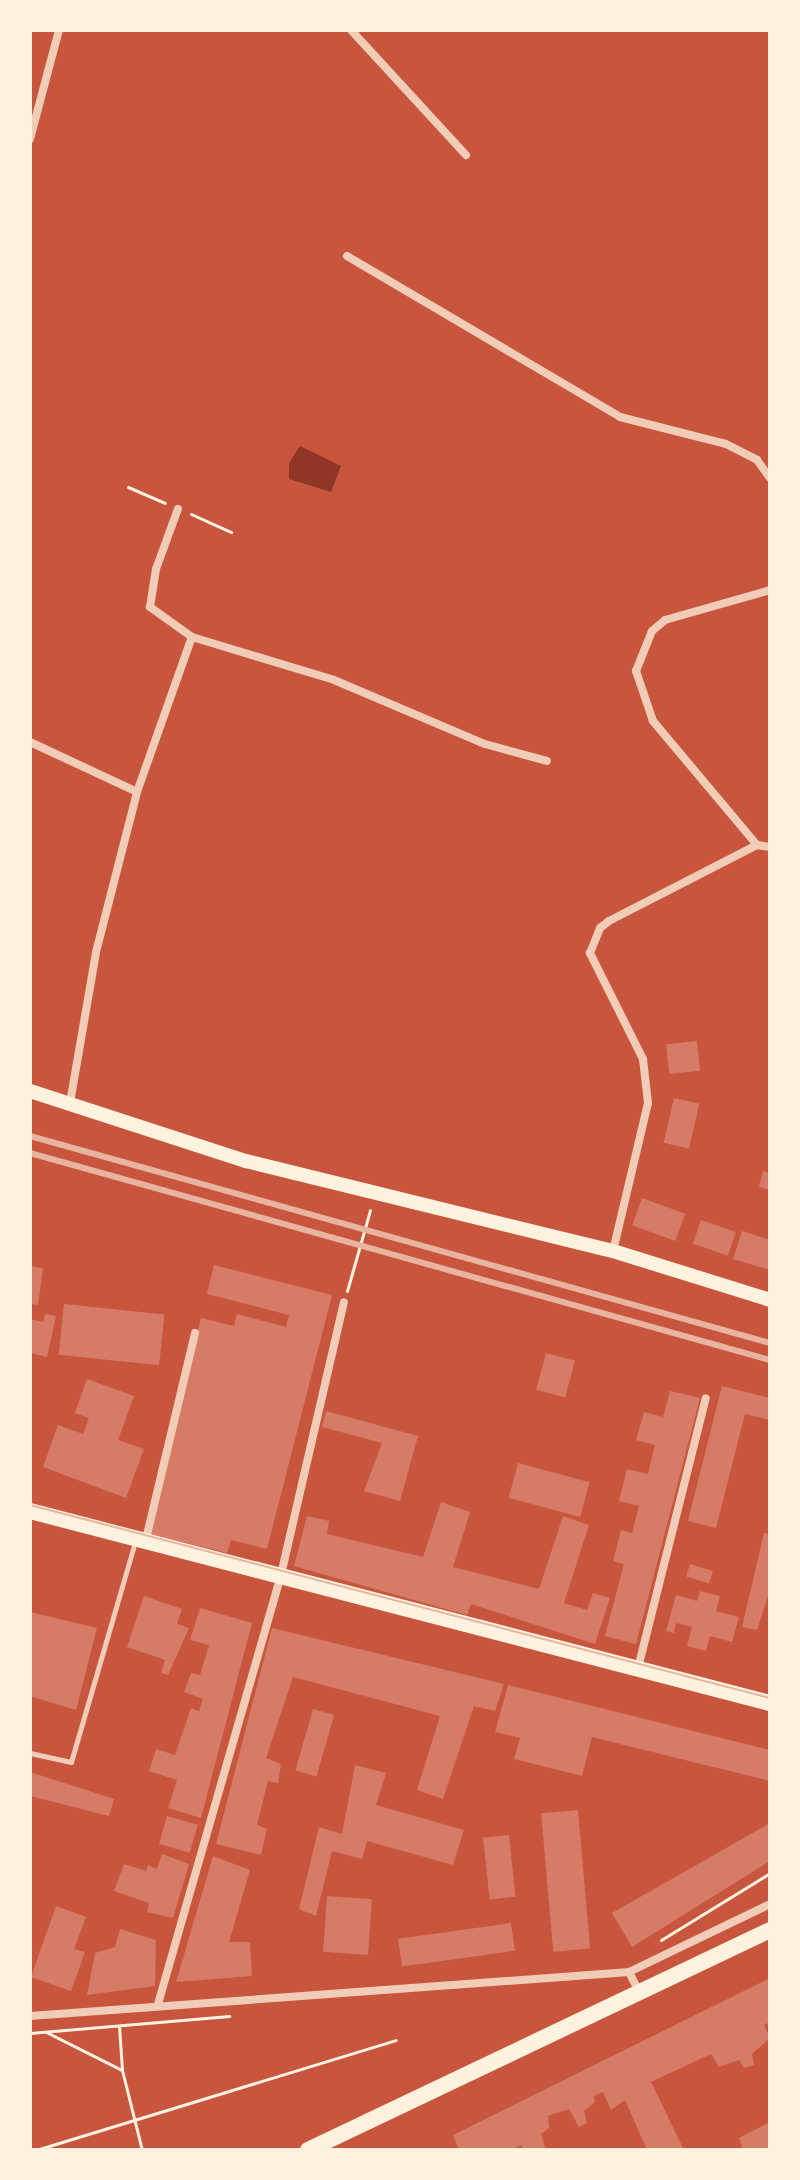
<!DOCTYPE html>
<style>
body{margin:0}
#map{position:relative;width:800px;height:2180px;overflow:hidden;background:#c8553d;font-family:Mulish,sans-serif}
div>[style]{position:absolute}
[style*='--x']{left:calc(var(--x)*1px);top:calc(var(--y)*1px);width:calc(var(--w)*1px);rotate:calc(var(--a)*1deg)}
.water>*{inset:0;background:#8f3625}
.building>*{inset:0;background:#d67c66;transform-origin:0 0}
.path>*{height:3px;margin:-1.5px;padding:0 1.5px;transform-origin:1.5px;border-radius:1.5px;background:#fff3e0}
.service>*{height:5px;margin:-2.5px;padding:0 2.5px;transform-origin:2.5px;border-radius:2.5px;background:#f1ccb7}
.minor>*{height:8px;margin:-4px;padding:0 4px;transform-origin:4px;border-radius:4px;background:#f1ccb7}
.secondary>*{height:14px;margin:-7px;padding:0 7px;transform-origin:7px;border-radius:7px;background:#fff3e0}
.primary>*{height:16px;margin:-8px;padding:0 8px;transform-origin:8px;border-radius:8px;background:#fff3e0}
.tram>*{height:2px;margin:-1px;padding:0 1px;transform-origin:1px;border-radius:1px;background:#e9b49f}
.rail>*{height:6px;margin:-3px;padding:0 3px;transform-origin:3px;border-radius:3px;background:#e9b49f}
span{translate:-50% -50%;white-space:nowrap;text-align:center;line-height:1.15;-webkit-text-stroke:6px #fff3e0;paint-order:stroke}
.frame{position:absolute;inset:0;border:32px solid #fff3e0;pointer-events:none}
</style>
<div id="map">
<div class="water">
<i style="clip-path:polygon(300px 446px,341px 466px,331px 492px,289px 479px,289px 463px)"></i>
</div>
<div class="building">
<i style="left:697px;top:1041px;width:30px;height:31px;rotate:84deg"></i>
<i style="left:674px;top:1098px;width:26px;height:46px;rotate:13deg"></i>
<i style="clip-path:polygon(763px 1171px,770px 1173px,770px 1190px,759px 1187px)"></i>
<i style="left:642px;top:1198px;width:46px;height:29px;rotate:20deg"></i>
<i style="left:701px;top:1220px;width:37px;height:25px;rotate:19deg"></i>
<i style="clip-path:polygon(742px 1231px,770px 1240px,770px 1270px,733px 1259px)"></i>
<i style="clip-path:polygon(214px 1265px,332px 1295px,267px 1549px,231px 1540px,227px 1553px,151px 1534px,201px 1318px,234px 1326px,237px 1314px,286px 1327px,289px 1315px,207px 1294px)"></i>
<i style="clip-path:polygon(30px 1266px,43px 1268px,38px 1305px,30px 1304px)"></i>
<i style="left:64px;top:1304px;width:101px;height:51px;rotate:6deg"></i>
<i style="clip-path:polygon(45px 1314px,56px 1316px,47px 1357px,30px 1353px,30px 1319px,43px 1322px)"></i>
<i style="left:546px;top:1353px;width:30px;height:38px;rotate:15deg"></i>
<i style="clip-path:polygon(87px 1379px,134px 1396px,118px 1440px,144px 1449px,126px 1498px,43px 1467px,58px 1425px,83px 1434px,89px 1418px,75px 1413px)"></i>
<i style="clip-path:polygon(722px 1386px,770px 1398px,770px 1420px,745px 1414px,716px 1528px,688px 1521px)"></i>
<i style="clip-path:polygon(670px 1391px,700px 1398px,636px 1644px,605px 1636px,624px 1564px,613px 1561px,621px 1530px,632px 1533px,639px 1506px,619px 1501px,627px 1469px,648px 1474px,655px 1445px,636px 1440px,644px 1412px,663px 1417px)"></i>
<i style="clip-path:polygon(326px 1411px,418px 1436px,400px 1501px,364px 1491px,382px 1443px,322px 1427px)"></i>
<i style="left:518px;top:1463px;width:74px;height:36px;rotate:15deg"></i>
<i style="clip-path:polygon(441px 1502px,470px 1512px,453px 1567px,539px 1589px,563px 1516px,589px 1525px,564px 1603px,587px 1610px,593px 1593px,610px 1598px,595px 1644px,471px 1604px,467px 1615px,294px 1566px,307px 1516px,329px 1521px,327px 1534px,423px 1557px)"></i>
<i style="clip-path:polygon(764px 1533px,770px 1534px,770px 1590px,757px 1630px,742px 1627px)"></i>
<i style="left:690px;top:1564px;width:24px;height:13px;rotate:17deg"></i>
<i style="clip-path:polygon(700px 1591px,720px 1596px,716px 1611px,739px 1617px,732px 1642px,710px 1636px,706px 1651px,687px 1646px,692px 1627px,676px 1623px,674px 1633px,666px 1631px,676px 1595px,697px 1601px)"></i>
<i style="clip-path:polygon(144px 1596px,182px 1609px,177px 1624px,189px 1628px,168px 1675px,161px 1673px,165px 1660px,127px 1647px)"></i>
<i style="clip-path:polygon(200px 1608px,252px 1623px,201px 1818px,168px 1808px,177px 1780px,149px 1771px,156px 1749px,175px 1755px,191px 1708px,199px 1711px,203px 1699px,184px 1692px,191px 1673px,200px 1675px,209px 1645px,190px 1640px)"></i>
<i style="clip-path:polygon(30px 1612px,97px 1628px,76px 1710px,30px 1696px)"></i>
<i style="clip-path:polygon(272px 1628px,504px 1684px,495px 1711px,474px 1706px,443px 1799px,417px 1790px,440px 1716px,293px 1677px,266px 1758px,281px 1764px,278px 1783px,268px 1781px,257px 1825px,267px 1829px,261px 1855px,216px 1844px)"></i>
<i style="clip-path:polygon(508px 1685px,770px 1750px,770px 1781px,592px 1737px,582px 1776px,514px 1759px,520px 1738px,495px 1732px)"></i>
<i style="left:313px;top:1709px;width:22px;height:64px;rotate:16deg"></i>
<i style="clip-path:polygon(355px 1765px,386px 1773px,376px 1805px,464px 1830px,453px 1865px,367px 1841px,362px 1859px,332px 1851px,316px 1916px,299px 1909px,319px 1827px,342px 1834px)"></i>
<i style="clip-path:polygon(30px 1772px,114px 1799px,109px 1816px,30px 1796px)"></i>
<i style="left:578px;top:1810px;width:139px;height:37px;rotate:85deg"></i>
<i style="left:167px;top:1816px;width:32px;height:29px;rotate:16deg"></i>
<i style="clip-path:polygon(770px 1823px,770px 1861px,632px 1947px,612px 1913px)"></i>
<i style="left:509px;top:1835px;width:62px;height:26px;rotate:84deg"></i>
<i style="clip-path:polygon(162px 1854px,189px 1864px,173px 1918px,147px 1912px,149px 1903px,114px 1891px,124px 1864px,146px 1871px,148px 1865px,157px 1869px)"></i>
<i style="clip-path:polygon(213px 1856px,250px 1870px,229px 1942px,250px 1942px,252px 1976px,176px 1982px)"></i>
<i style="left:327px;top:1896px;width:45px;height:56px;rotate:4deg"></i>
<i style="clip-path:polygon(56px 1906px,86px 1917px,74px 1949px,85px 1952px,71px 1991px,31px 1977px)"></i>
<i style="left:511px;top:1923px;width:28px;height:114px;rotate:82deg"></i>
<i style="clip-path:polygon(120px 1929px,156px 1940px,155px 1986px,87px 1995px,95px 1953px,115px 1947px)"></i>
<i style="clip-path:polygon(770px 1978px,770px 2022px,764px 2025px,770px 2038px,752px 2054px,754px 2065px,744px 2068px,739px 2060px,719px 2067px,711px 2054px,651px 2082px,684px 2150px,647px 2150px,625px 2100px,611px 2110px,603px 2092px,594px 2096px,595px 2102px,584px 2111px,587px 2123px,579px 2127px,569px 2109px,548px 2116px,549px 2128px,541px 2134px,546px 2150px,524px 2150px,521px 2145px,512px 2150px,459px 2150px,453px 2135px)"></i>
<i style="clip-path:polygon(768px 2123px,770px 2150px,743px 2150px,739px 2138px)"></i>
</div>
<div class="path">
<i style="--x:128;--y:487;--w:40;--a:23.4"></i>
<i style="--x:191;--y:514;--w:44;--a:24.2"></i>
<i style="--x:347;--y:1291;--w:84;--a:-74.1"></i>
<i style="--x:661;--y:1940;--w:128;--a:-31.6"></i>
<i style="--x:119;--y:2026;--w:44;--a:86.1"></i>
<i style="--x:46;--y:2032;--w:85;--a:26.6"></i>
<i style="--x:122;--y:2070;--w:82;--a:76"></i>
<i style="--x:30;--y:2033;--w:200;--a:-4.9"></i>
<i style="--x:36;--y:2150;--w:376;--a:-17"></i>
</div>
<div class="service">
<i style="--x:30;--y:1753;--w:42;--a:12.4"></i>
<i style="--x:71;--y:1762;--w:229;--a:-73.8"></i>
</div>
<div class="minor">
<i style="--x:351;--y:30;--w:170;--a:47.4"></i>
<i style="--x:30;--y:139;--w:113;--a:-75.1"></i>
<i style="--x:347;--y:256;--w:317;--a:30.5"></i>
<i style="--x:620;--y:417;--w:109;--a:14.3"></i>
<i style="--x:726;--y:444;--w:35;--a:27"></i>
<i style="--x:757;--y:460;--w:22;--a:54"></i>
<i style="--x:192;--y:637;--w:148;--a:16.8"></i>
<i style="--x:334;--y:680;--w:164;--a:23"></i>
<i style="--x:485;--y:744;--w:64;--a:15.3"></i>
<i style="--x:30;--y:742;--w:118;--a:25"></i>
<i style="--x:757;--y:845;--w:13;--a:9"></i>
<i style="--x:70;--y:1103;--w:153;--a:-80.2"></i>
<i style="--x:96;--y:952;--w:165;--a:-75.6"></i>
<i style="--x:137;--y:792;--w:164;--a:-70.5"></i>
<i style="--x:192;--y:637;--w:52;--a:-144.5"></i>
<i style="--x:150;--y:607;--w:38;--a:-81"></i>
<i style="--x:156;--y:569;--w:64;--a:-69.9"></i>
<i style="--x:613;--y:1251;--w:152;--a:-76.7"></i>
<i style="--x:648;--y:1103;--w:44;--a:-96.5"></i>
<i style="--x:643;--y:1059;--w:119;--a:-116.6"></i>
<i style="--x:590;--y:953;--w:27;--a:-68"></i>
<i style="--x:600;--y:928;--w:11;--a:-38"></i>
<i style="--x:609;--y:921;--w:166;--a:-27.2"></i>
<i style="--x:757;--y:845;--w:162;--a:-130"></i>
<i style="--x:653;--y:721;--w:53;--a:-108.8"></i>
<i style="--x:636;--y:671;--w:43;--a:-68.2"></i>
<i style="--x:652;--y:631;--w:17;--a:-40"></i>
<i style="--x:665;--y:620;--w:109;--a:-15.9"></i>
<i style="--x:146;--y:1539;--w:212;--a:-76.6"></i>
<i style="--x:638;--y:1668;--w:278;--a:-75.9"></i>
<i style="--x:629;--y:1972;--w:157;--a:-25.7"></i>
<i style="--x:158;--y:2004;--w:442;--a:-74"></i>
<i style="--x:280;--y:1579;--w:284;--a:-77"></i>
<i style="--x:30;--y:2016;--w:601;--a:-4.2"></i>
<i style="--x:629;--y:1972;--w:22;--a:63"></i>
</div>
<div class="secondary">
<i style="--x:30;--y:1091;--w:227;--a:18"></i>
<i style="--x:246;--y:1161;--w:378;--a:13.8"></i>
<i style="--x:613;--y:1251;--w:164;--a:17.3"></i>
</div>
<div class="primary">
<i style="--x:30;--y:1511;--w:765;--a:14.55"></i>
<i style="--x:308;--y:2150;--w:512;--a:-25.46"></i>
</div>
<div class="tram">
<i style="--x:30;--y:1505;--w:765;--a:14.62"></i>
</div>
<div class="rail">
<i style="--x:30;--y:1136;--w:768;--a:15.63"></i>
<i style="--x:30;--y:1153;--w:768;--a:15.63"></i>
</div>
<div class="frame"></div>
</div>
